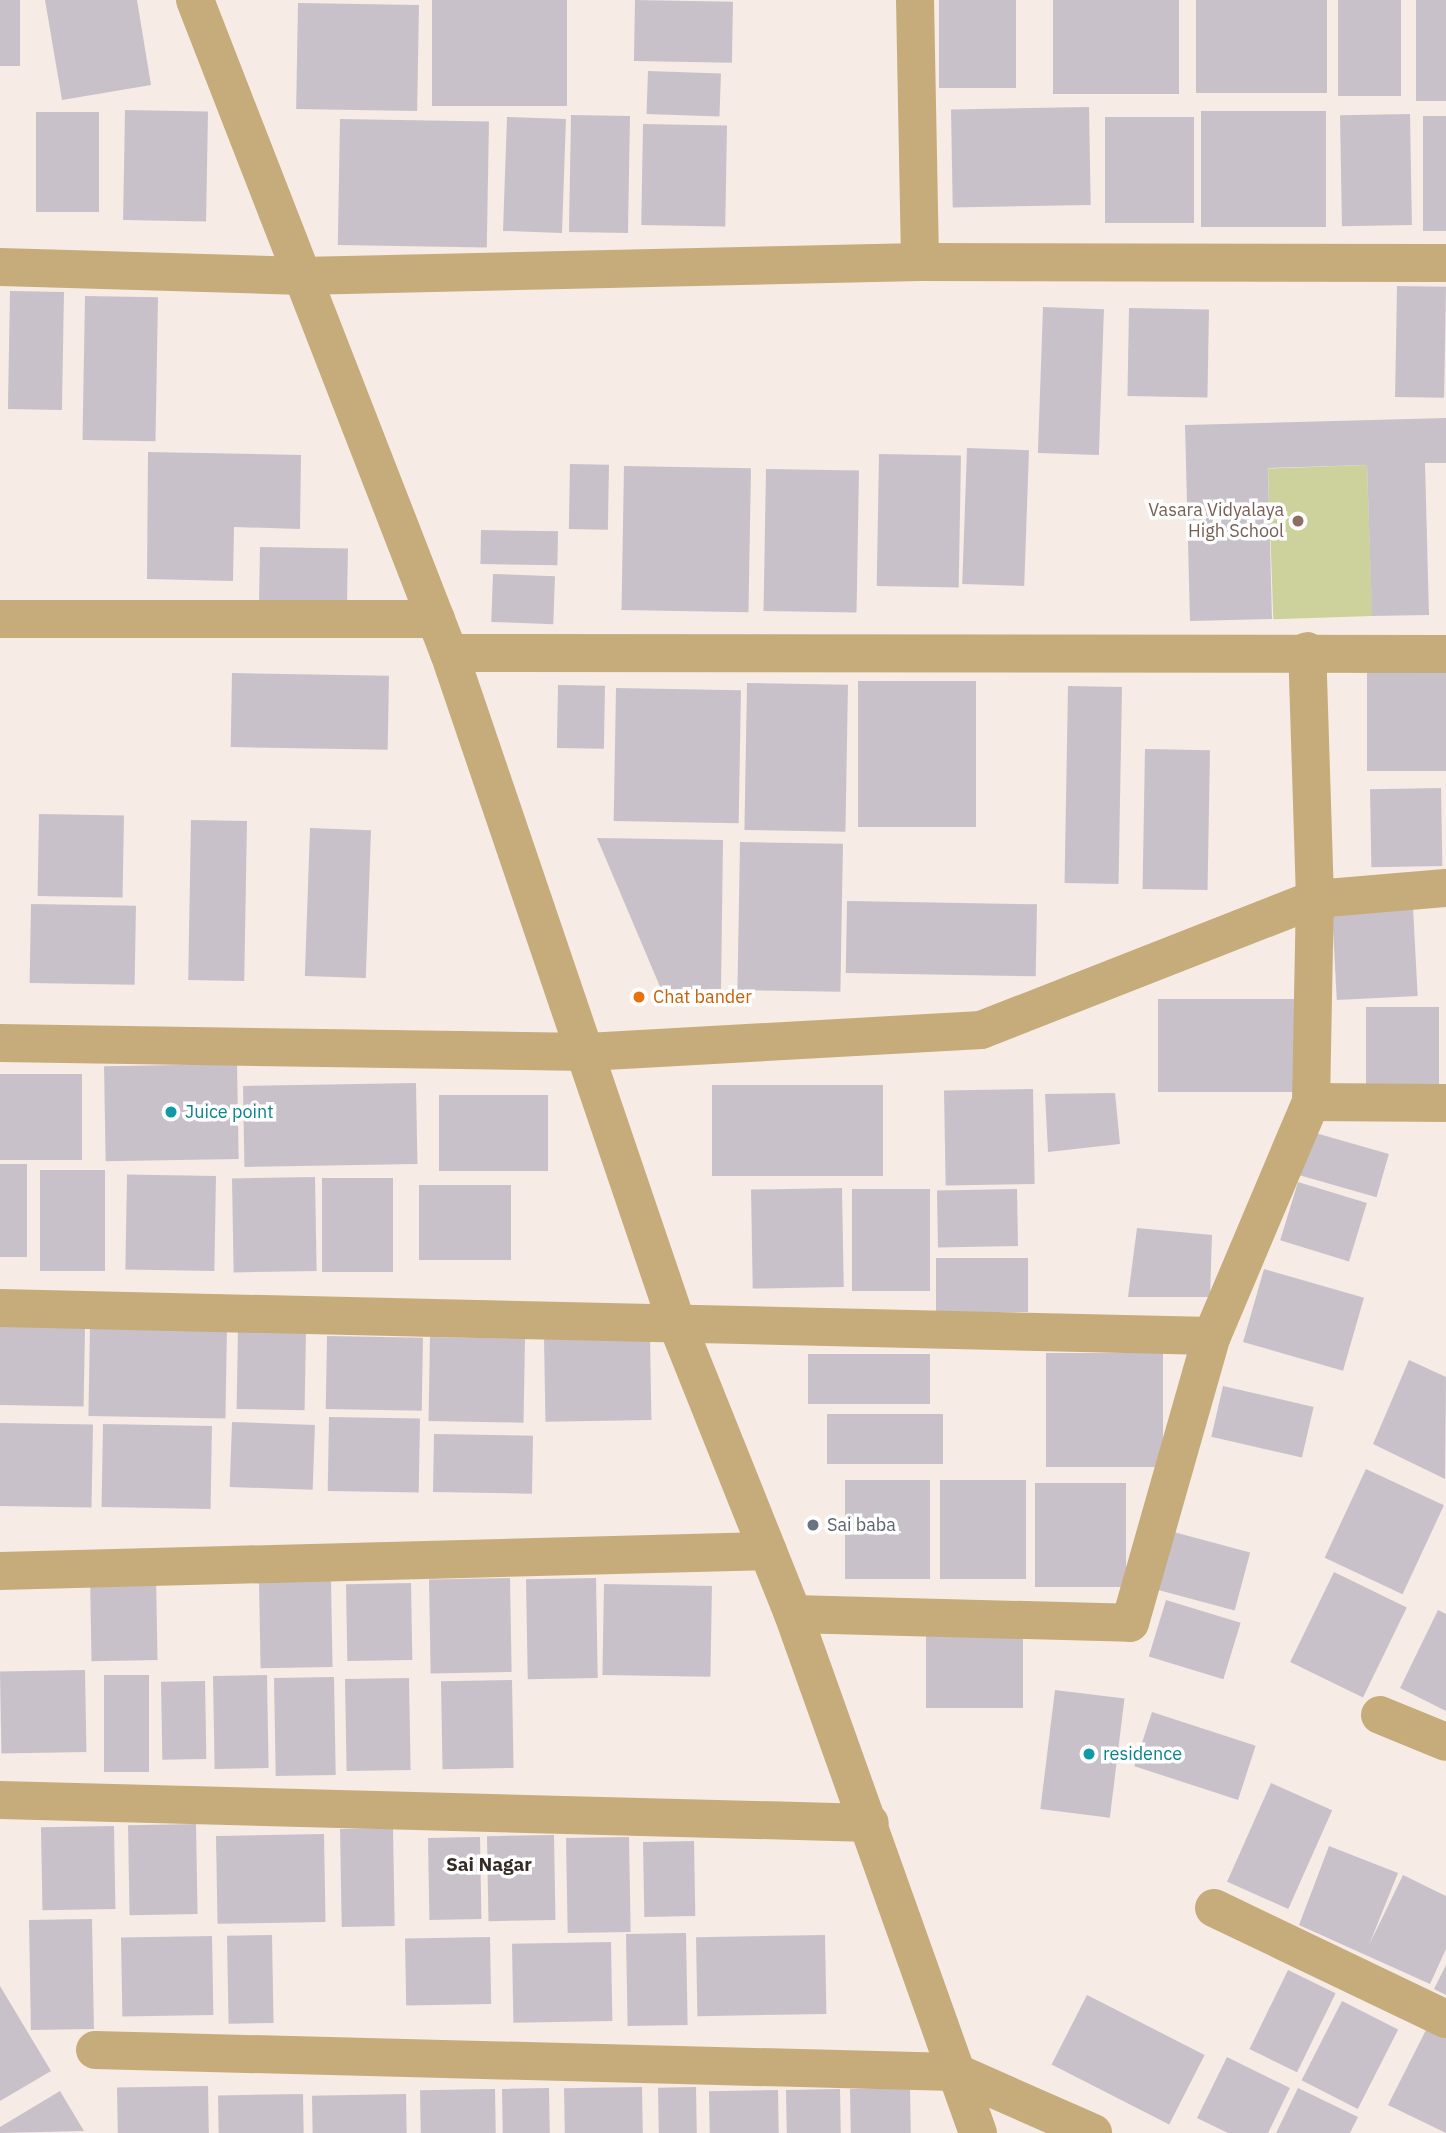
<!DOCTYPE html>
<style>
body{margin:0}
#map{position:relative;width:1446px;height:2133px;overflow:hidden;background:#f7ebe6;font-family:"IBM Plex Sans",sans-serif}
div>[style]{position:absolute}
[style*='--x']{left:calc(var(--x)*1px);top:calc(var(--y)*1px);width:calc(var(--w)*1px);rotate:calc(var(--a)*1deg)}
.green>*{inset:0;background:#cdd29d;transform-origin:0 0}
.building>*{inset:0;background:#c9c1ca;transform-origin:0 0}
.street>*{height:38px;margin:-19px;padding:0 19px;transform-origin:19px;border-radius:19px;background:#c6ac7a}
.dots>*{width:19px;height:19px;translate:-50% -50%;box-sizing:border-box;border:4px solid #fff;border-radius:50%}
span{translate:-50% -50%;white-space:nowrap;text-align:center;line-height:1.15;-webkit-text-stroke:7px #fff;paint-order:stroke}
.education-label{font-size:18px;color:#785e54}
.right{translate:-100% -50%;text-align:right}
.food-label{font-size:18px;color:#c56008}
.left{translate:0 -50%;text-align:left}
.culture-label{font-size:18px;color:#0d838f}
.worship-label{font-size:18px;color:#5b616d}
.neighbourhood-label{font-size:19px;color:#352c28;font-weight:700}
</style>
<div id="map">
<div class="green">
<i style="left:1367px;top:465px;width:151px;height:99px;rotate:88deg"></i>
</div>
<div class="building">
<i style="left:0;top:0;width:20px;height:66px"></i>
<i style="clip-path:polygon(45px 0,137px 0,151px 85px,62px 100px)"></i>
<i style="left:432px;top:0;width:135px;height:106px"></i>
<i style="left:635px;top:0;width:98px;height:61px;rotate:1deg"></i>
<i style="left:939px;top:0;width:77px;height:88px"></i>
<i style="left:1053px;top:0;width:126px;height:94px"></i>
<i style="left:1196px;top:0;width:131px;height:93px"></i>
<i style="left:1338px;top:0;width:63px;height:96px"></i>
<i style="left:1416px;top:0;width:30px;height:101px"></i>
<i style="left:298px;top:3px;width:121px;height:106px;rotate:1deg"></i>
<i style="left:648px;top:71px;width:73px;height:43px;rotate:2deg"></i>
<i style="left:1089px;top:107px;width:98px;height:138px;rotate:89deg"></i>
<i style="left:125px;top:110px;width:83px;height:110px;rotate:1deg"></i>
<i style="left:1326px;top:111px;width:116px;height:125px;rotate:90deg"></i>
<i style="left:36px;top:112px;width:63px;height:100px"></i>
<i style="left:1410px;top:114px;width:111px;height:70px;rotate:89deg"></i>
<i style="left:571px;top:115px;width:59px;height:117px;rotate:1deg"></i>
<i style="left:1446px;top:116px;width:115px;height:23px;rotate:90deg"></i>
<i style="left:507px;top:117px;width:59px;height:114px;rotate:2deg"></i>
<i style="left:1194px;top:117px;width:106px;height:89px;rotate:90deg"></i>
<i style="left:340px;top:119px;width:149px;height:126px;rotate:1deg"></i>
<i style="left:643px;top:124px;width:84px;height:101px;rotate:1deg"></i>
<i style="left:1397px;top:286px;width:49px;height:111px;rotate:1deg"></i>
<i style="left:10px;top:291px;width:54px;height:118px;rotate:1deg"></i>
<i style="left:85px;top:296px;width:73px;height:144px;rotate:1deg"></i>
<i style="left:1043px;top:307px;width:61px;height:146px;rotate:2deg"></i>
<i style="left:1129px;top:308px;width:80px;height:88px;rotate:1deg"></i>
<i style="clip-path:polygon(1446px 418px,1446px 463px,1425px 463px,1429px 615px,1372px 616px,1367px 465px,1268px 468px,1272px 619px,1190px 621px,1185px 425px)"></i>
<i style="left:967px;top:448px;width:62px;height:136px;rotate:2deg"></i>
<i style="clip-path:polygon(148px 452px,301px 455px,300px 529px,234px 527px,233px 581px,147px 579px)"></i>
<i style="left:879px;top:454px;width:82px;height:132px;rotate:1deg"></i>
<i style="left:570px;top:464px;width:39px;height:65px;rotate:1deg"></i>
<i style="left:624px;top:466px;width:127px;height:144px;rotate:1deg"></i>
<i style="left:766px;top:469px;width:93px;height:142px;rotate:1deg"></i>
<i style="left:481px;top:530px;width:77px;height:34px;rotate:1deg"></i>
<i style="left:260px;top:547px;width:88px;height:64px;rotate:1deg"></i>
<i style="left:493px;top:574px;width:62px;height:48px;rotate:2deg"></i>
<i style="left:1446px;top:667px;width:104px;height:79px;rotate:90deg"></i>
<i style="left:232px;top:673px;width:157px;height:74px;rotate:1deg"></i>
<i style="left:858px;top:681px;width:118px;height:146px"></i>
<i style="left:747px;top:683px;width:101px;height:147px;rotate:1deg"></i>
<i style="left:558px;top:685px;width:47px;height:63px;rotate:1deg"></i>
<i style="left:1068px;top:686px;width:54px;height:197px;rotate:1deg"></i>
<i style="left:616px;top:688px;width:125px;height:133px;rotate:1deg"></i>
<i style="left:1145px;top:749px;width:65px;height:140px;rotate:1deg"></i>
<i style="left:1441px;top:788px;width:78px;height:71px;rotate:89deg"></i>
<i style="left:39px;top:814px;width:85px;height:82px;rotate:1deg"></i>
<i style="left:191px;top:820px;width:56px;height:160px;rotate:1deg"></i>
<i style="left:310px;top:828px;width:61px;height:148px;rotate:2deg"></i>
<i style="clip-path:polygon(597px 838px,723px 840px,721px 989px,661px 989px)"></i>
<i style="left:740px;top:842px;width:103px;height:148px;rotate:1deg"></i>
<i style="left:847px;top:901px;width:190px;height:72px;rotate:1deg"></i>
<i style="left:31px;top:904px;width:105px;height:79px;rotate:1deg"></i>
<i style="left:1413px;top:907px;width:89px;height:81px;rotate:87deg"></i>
<i style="left:1158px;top:999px;width:143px;height:93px"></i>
<i style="left:1366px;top:1007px;width:73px;height:77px"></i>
<i style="left:237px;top:1064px;width:95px;height:133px;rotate:89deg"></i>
<i style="left:0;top:1074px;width:82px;height:86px"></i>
<i style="left:416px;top:1083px;width:81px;height:173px;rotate:89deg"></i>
<i style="left:883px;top:1085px;width:91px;height:171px;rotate:90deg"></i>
<i style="left:1033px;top:1089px;width:95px;height:89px;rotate:89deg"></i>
<i style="clip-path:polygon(1115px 1093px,1120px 1144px,1048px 1152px,1045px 1094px)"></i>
<i style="left:439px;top:1095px;width:109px;height:76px"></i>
<i style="left:1312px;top:1132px;width:80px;height:45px;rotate:16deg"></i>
<i style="left:0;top:1164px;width:27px;height:93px"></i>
<i style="left:40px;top:1170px;width:65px;height:101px"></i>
<i style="left:216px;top:1176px;width:95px;height:89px;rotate:91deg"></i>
<i style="left:315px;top:1177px;width:94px;height:83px;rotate:89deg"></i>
<i style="left:322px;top:1178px;width:71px;height:94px"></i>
<i style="left:1298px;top:1182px;width:72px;height:61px;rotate:17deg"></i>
<i style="left:419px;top:1185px;width:92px;height:75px"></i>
<i style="left:842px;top:1188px;width:99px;height:91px;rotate:89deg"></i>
<i style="left:930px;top:1189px;width:102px;height:78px;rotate:90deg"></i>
<i style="left:1017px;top:1189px;width:57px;height:80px;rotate:89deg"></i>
<i style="clip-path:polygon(1137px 1228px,1212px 1235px,1210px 1297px,1128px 1297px)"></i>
<i style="left:936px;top:1258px;width:92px;height:54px"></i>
<i style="left:1264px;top:1269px;width:104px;height:76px;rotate:16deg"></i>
<i style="left:0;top:1326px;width:85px;height:79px;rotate:1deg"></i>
<i style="left:90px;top:1326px;width:137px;height:90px;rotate:1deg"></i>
<i style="left:238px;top:1329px;width:68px;height:80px;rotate:1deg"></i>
<i style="left:327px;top:1336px;width:96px;height:73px;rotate:1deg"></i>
<i style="left:430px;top:1337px;width:95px;height:84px;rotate:1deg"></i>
<i style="left:650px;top:1337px;width:83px;height:106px;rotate:89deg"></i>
<i style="left:1163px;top:1353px;width:114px;height:117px;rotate:90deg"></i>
<i style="left:930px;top:1354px;width:50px;height:122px;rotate:90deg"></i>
<i style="clip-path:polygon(1409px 1360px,1446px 1377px,1445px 1479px,1373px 1444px)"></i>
<i style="left:1223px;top:1386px;width:93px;height:52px;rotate:13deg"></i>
<i style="left:943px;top:1414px;width:50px;height:116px;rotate:90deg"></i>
<i style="left:329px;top:1417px;width:91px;height:74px;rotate:1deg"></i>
<i style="left:232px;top:1422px;width:83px;height:65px;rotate:2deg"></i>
<i style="left:0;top:1423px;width:93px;height:83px;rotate:1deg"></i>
<i style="left:103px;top:1424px;width:109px;height:83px;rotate:1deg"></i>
<i style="left:434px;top:1434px;width:99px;height:58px;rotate:1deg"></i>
<i style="left:1366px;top:1469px;width:86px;height:98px;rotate:25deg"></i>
<i style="left:845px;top:1480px;width:85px;height:99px"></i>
<i style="left:940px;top:1480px;width:86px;height:99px"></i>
<i style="left:1126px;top:1483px;width:104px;height:91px;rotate:90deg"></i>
<i style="left:1170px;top:1531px;width:83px;height:60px;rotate:15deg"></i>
<i style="left:1334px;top:1572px;width:81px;height:100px;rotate:26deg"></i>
<i style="left:156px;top:1573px;width:87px;height:66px;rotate:89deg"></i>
<i style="left:510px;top:1578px;width:94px;height:81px;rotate:89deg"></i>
<i style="left:596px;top:1578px;width:100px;height:70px;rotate:89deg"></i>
<i style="left:331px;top:1579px;width:88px;height:72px;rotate:89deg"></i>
<i style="left:411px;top:1583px;width:77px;height:65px;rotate:89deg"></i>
<i style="left:604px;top:1584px;width:108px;height:91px;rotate:1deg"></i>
<i style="left:1166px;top:1600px;width:78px;height:59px;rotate:17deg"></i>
<i style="clip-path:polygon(1438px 1610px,1446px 1614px,1446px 1711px,1400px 1688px)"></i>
<i style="left:926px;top:1632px;width:97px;height:76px"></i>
<i style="left:85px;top:1670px;width:82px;height:85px;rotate:89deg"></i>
<i style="left:104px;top:1675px;width:45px;height:97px"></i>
<i style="left:267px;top:1675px;width:93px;height:54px;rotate:89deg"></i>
<i style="left:334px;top:1677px;width:98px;height:60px;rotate:89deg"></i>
<i style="left:409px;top:1678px;width:92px;height:64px;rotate:89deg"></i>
<i style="left:512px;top:1680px;width:88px;height:71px;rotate:89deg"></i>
<i style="left:205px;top:1681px;width:78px;height:44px;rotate:89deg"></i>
<i style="left:1055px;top:1690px;width:70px;height:120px;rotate:7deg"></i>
<i style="left:1152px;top:1712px;width:109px;height:57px;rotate:18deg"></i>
<i style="left:1271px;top:1783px;width:67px;height:108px;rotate:24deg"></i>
<i style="left:196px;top:1824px;width:90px;height:68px;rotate:89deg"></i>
<i style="left:114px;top:1826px;width:83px;height:73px;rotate:89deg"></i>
<i style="left:393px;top:1828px;width:98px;height:53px;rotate:89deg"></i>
<i style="left:324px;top:1834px;width:88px;height:108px;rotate:89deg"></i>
<i style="left:554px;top:1835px;width:85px;height:67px;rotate:89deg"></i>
<i style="left:480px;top:1837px;width:82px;height:52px;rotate:89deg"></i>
<i style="left:629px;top:1837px;width:95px;height:63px;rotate:89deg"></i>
<i style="left:694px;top:1841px;width:75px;height:51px;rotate:89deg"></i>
<i style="clip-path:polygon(1329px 1846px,1398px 1873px,1369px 1945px,1403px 1875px,1446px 1896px,1446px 1949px,1430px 1984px,1299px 1925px)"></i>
<i style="left:92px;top:1919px;width:110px;height:63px;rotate:89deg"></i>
<i style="left:686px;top:1933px;width:92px;height:60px;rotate:89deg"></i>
<i style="left:272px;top:1935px;width:88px;height:45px;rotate:89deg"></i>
<i style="left:825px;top:1935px;width:79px;height:129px;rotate:89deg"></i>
<i style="left:212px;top:1936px;width:79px;height:91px;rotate:89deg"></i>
<i style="left:490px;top:1937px;width:67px;height:85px;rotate:89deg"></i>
<i style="left:611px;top:1942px;width:79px;height:99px;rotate:89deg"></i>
<i style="clip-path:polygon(1446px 1965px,1446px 1995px,1434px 1989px)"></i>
<i style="left:1288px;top:1970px;width:53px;height:88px;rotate:26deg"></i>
<i style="clip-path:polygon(0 1986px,51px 2071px,0 2101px)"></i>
<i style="left:1087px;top:1995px;width:132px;height:78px;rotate:27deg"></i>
<i style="left:1342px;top:2001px;width:63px;height:89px;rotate:27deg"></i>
<i style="clip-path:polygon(1428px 2026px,1446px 2035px,1446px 2133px,1388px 2105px)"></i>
<i style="clip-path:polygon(1227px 2057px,1290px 2088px,1268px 2133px,1228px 2133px,1197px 2118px)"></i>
<i style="left:208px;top:2086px;width:47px;height:91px;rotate:89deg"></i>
<i style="left:642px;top:2087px;width:46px;height:78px;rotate:89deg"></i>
<i style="left:696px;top:2087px;width:46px;height:38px;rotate:89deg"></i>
<i style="left:549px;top:2088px;width:45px;height:47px;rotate:89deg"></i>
<i style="left:910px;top:2088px;width:45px;height:60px;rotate:89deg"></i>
<i style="clip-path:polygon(1298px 2088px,1358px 2117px,1350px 2133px,1276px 2133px)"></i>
<i style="left:495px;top:2089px;width:44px;height:75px;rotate:89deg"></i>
<i style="left:840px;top:2089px;width:44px;height:54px;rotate:89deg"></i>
<i style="left:778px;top:2090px;width:43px;height:69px;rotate:89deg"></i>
<i style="clip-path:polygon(60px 2091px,84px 2131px,0 2133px,0 2127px)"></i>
<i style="left:303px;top:2094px;width:39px;height:85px;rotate:89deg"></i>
<i style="left:406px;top:2094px;width:39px;height:94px;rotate:89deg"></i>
</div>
<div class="street">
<i style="--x:195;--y:0;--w:701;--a:68.75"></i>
<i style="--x:449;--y:653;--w:709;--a:71.23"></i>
<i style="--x:677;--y:1324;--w:312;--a:68.2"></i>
<i style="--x:793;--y:1614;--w:551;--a:70.38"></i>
<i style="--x:915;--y:0;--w:262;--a:88.9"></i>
<i style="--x:0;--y:267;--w:301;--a:1.7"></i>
<i style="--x:301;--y:276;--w:619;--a:-1.3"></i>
<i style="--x:920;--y:262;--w:526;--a:0.11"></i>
<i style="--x:0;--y:619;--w:436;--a:0"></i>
<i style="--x:449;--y:653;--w:997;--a:0.06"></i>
<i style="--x:0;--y:1043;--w:587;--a:0.88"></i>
<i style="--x:587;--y:1052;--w:395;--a:-3.2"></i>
<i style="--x:981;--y:1030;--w:359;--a:-21.4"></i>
<i style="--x:1315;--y:899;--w:131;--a:-4.8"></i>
<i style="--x:1311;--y:1102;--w:135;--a:0.4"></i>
<i style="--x:0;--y:1308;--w:1212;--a:1.32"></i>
<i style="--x:0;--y:1571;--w:768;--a:-1.49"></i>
<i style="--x:793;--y:1614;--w:337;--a:1.5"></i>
<i style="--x:1130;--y:1623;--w:298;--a:-74.1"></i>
<i style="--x:1212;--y:1336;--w:254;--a:-67.1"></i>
<i style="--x:1311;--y:1102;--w:203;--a:-88.9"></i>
<i style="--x:1315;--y:899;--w:248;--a:-91.8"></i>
<i style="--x:1380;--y:1715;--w:71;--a:22.2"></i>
<i style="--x:0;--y:1800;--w:870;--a:1.51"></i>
<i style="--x:1214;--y:1908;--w:257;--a:25.6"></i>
<i style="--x:95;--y:2050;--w:860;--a:1.47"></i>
<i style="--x:955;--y:2072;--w:151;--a:23.8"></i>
</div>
<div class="dots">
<i style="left:1298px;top:521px;background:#8d6e63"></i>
<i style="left:639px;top:997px;background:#e8710a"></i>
<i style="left:171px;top:1112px;background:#0f9aa8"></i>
<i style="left:813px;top:1525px;background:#6b7280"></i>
<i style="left:1089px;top:1754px;background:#0f9aa8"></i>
</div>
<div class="education-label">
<span class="right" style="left:1284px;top:521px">Vasara Vidyalaya<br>High School</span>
</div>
<div class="food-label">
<span class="left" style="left:653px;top:997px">Chat bander</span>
</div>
<div class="culture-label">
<span class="left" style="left:185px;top:1112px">Juice point</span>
<span class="left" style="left:1103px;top:1754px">residence</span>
</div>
<div class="worship-label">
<span class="left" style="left:827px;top:1525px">Sai baba</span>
</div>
<div class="neighbourhood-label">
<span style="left:489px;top:1865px">Sai Nagar</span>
</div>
</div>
